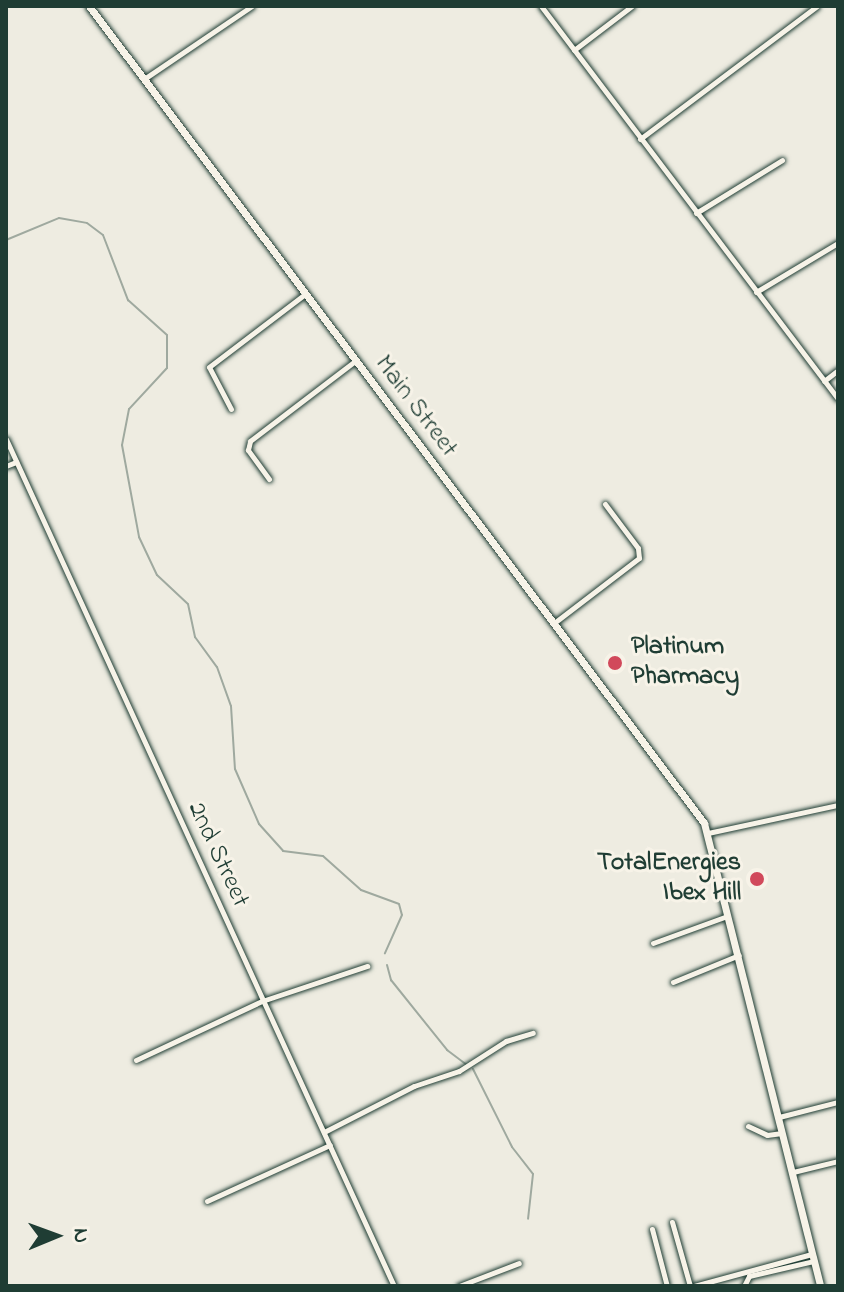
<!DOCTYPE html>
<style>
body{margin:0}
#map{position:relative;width:844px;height:1292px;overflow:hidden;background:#eeece1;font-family:"Indie Flower",sans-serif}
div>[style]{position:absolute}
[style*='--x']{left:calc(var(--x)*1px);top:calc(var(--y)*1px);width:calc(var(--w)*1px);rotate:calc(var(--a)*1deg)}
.stream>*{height:2px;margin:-1px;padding:0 1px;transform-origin:1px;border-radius:1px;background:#9fa99f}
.roads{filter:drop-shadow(0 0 2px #1f3d34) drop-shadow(0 0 2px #1f3d34)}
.minor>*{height:5px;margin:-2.5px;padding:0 2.5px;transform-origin:2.5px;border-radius:2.5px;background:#f7f3e8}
.major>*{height:7px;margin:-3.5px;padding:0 3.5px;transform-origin:3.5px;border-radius:3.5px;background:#f7f3e8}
.dots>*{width:22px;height:22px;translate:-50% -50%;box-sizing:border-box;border:4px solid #f7f3e8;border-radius:50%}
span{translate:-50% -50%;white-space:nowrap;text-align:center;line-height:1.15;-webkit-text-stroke:6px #f7f3e8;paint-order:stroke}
.street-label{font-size:26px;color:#1f3d34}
.poi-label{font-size:26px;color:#1f3d34;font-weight:700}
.left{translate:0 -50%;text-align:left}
.right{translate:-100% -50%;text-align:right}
.frame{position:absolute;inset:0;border:8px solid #1f3d34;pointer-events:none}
.north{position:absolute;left:16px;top:1196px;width:80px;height:80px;-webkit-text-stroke:6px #f7f3e8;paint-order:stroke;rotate:89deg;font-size:22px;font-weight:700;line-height:32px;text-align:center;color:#1f3d34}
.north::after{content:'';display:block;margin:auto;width:28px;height:36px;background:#1f3d34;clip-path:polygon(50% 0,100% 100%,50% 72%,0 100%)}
</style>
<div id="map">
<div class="stream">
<i style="--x:6;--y:240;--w:57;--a:-22.5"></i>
<i style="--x:59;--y:218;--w:28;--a:10"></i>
<i style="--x:87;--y:223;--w:20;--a:37"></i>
<i style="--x:103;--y:235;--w:70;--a:69"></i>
<i style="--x:128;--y:300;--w:52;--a:41.9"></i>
<i style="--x:167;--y:335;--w:33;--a:90"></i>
<i style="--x:167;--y:368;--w:56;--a:132.8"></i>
<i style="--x:129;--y:409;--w:37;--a:101"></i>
<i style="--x:122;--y:445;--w:94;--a:79.5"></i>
<i style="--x:139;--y:537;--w:42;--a:64.7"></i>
<i style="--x:157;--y:575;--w:42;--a:43.1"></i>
<i style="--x:188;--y:604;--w:34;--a:78"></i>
<i style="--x:195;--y:637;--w:37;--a:54"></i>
<i style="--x:217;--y:667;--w:41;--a:70.3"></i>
<i style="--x:231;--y:706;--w:63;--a:86.4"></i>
<i style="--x:235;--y:769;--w:60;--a:66.4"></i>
<i style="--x:259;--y:824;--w:36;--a:48"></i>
<i style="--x:283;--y:851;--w:40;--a:7.1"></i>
<i style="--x:323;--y:856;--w:51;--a:41.8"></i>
<i style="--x:361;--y:890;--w:40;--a:20.2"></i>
<i style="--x:399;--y:904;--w:11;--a:75"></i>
<i style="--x:402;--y:915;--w:42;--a:114.1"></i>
<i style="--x:387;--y:965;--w:16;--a:75"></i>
<i style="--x:391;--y:980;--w:90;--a:51.3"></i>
<i style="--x:447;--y:1050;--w:25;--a:37"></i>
<i style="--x:473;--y:1069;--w:87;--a:63.4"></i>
<i style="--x:512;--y:1147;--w:34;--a:52"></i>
<i style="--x:533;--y:1174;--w:45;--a:96.3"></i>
</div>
<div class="roads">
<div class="minor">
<i style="--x:541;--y:6;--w:492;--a:52.9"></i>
<i style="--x:574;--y:50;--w:73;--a:-37.2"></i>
<i style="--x:144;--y:79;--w:130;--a:-34.1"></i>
<i style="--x:640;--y:139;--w:221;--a:-36.9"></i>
<i style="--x:696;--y:213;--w:101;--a:-31.6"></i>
<i style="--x:756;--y:292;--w:96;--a:-30.9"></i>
<i style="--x:824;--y:381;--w:18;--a:-38"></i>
<i style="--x:231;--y:409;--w:47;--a:-117.6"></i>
<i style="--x:209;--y:367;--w:121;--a:-37.2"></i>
<i style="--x:6;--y:439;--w:932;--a:65.39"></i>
<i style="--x:6;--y:466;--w:11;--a:-22"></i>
<i style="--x:269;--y:479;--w:36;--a:-126"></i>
<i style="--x:248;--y:450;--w:9;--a:-77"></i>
<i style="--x:250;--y:441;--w:132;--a:-37.3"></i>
<i style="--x:554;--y:623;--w:107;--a:-37.4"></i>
<i style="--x:639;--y:558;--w:10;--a:-96"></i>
<i style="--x:638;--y:548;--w:55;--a:-126.9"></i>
<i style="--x:708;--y:833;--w:133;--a:-12.2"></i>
<i style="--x:653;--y:943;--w:79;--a:-20"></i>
<i style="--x:673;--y:982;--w:71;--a:-22.2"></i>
<i style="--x:136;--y:1060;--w:139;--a:-25.1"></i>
<i style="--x:262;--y:1001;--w:111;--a:-18.4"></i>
<i style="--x:779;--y:1117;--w:61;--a:-14.3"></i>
<i style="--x:748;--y:1126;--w:21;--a:25"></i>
<i style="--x:767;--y:1135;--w:15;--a:-8"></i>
<i style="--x:324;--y:1132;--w:101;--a:-27.1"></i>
<i style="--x:414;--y:1086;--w:47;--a:-18.4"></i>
<i style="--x:459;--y:1071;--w:56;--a:-32.6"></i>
<i style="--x:506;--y:1041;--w:28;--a:-17"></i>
<i style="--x:793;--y:1172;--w:46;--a:-13.7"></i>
<i style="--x:207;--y:1201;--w:135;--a:-24.5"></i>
<i style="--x:672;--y:1222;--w:66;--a:74.3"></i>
<i style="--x:652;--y:1229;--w:59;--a:75.3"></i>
<i style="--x:459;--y:1286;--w:64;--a:-21"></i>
<i style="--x:694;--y:1286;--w:122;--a:-15.2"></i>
<i style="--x:744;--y:1286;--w:11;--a:-63"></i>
<i style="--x:749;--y:1276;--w:67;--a:-13"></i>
</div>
<div class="major">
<i style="--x:89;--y:6;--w:1023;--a:53.03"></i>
<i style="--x:704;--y:823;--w:477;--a:75.9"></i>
</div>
</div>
<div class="dots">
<i style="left:615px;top:663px;background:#d1495b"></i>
<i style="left:757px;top:879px;background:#d1495b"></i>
</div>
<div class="street-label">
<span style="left:415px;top:407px;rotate:53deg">Main Street</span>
<span style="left:217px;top:855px;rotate:65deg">2nd Street</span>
</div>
<div class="poi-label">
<span class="left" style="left:631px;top:663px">Platinum<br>Pharmacy</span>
<span class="right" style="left:741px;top:879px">TotalEnergies<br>Ibex Hill</span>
</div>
<div class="frame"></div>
<div class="north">N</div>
</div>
